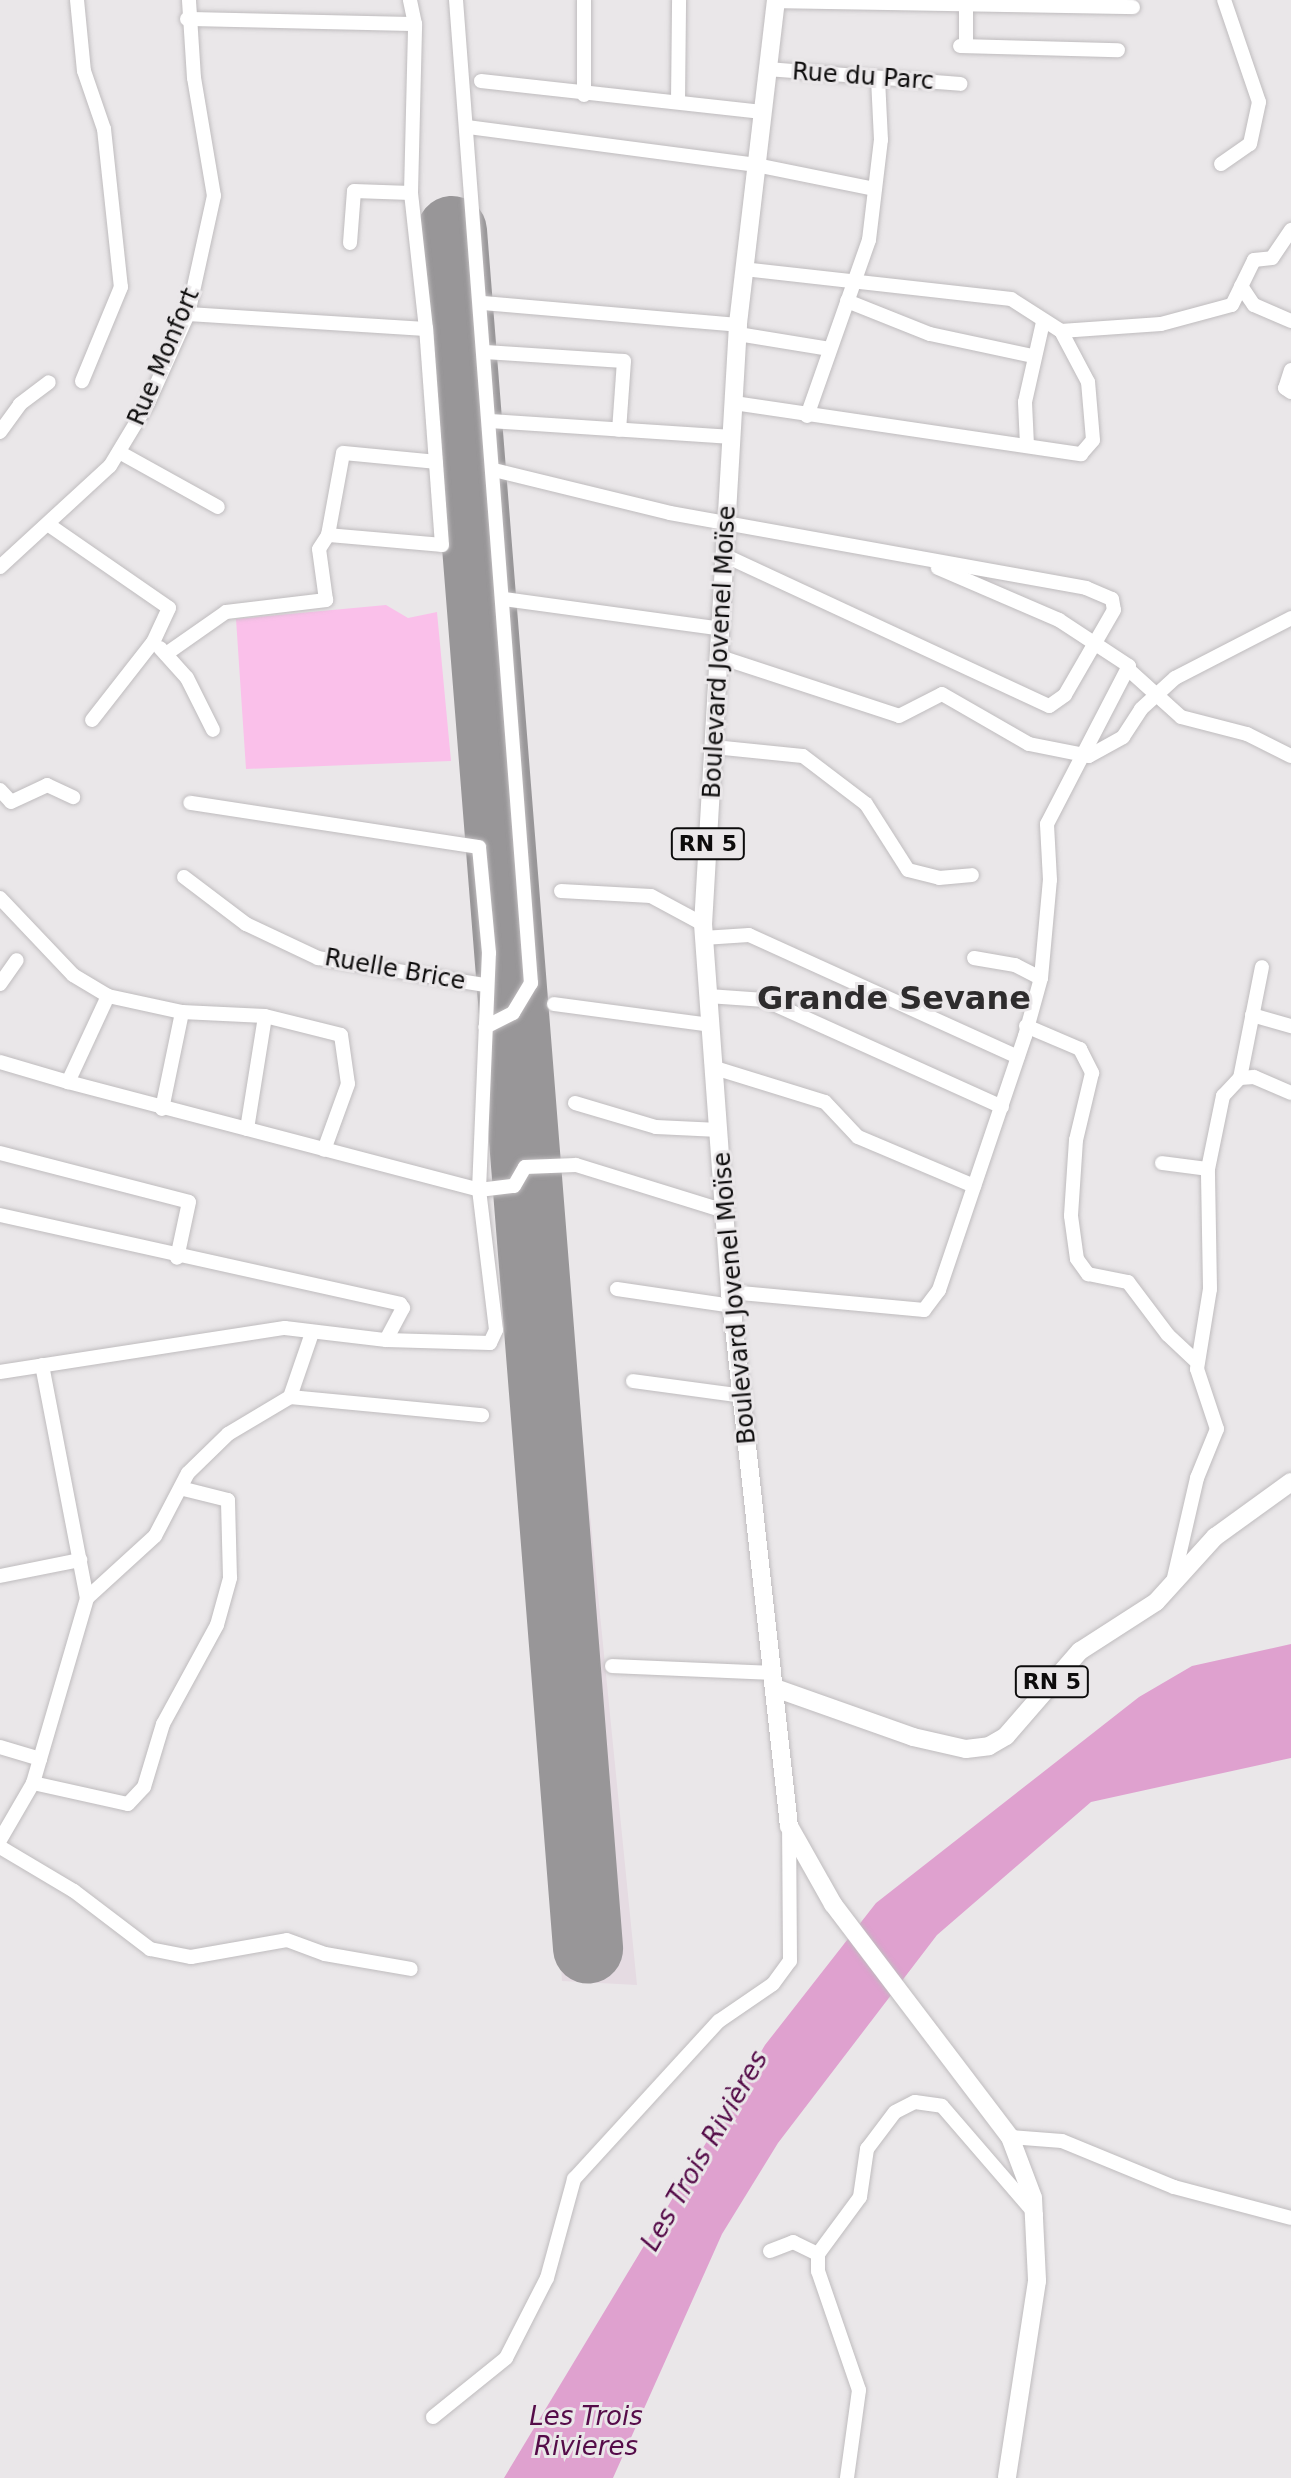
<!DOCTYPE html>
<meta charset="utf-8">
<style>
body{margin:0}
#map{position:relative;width:1291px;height:2478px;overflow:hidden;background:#eae7e9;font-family:"DejaVu Sans",sans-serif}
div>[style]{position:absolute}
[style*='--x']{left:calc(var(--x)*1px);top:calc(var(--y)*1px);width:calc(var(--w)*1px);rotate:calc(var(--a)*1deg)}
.built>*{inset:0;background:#e5dbe2}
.green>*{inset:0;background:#fac0ea}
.water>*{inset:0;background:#dfa1cf}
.runway>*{height:70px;margin:-35px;padding:0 35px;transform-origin:35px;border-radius:35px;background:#989698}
.roads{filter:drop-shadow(0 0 2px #bfbcbe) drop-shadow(0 0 2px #bfbcbe)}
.minor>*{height:14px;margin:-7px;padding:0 7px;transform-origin:7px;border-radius:7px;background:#fff}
.major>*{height:18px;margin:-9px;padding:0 9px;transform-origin:9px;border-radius:9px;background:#fff}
span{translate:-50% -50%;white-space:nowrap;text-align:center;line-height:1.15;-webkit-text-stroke:6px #eae7e9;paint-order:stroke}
.shield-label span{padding:2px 6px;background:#eae7e9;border:2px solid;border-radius:6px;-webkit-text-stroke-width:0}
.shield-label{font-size:22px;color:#0d0c0c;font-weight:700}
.street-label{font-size:24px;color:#0d0c0c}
.water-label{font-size:26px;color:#550c49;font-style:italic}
.district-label{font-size:32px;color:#2e2c2d;font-weight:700}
</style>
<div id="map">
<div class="built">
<i style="clip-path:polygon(424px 224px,482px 226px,548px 1093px,637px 1985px,562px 1981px,504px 1140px)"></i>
</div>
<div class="green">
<i style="clip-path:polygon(386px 605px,408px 618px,437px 612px,451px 761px,246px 769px,236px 619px)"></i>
</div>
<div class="water">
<i style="clip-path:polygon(1291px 1644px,1291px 1758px,1091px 1802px,937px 1935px,778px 2143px,722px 2234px,613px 2478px,504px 2478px,765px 2045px,876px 1903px,1139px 1697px,1192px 1666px)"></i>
</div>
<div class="runway">
<i style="--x:452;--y:231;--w:1723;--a:85.47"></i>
</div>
<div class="roads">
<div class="minor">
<i style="--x:77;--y:0;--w:71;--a:84.4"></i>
<i style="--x:84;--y:71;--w:61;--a:71"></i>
<i style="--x:104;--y:129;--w:159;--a:83.9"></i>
<i style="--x:121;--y:287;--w:102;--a:112.5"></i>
<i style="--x:456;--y:0;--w:986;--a:85.64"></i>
<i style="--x:531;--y:983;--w:35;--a:121"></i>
<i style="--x:513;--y:1013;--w:31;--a:153"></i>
<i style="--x:966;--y:0;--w:46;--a:90"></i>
<i style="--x:776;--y:1;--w:357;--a:1"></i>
<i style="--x:187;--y:19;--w:228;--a:1.3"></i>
<i style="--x:960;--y:46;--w:158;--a:1.5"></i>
<i style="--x:767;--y:69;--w:194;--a:4.4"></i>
<i style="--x:481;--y:81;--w:283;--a:6.3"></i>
<i style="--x:584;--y:95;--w:95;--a:-90"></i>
<i style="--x:678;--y:102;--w:102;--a:-89.4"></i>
<i style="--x:468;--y:127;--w:290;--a:7.5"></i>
<i style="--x:756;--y:165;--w:121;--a:11.4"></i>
<i style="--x:1221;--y:164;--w:35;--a:-35"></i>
<i style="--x:1250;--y:144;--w:43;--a:-77.9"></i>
<i style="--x:1259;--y:102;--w:108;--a:-108.9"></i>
<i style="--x:350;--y:243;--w:52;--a:-85.6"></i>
<i style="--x:354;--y:191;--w:57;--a:2"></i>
<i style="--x:1241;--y:286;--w:23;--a:56"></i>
<i style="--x:1254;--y:305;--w:40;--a:23.4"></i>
<i style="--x:847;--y:301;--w:89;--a:21.7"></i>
<i style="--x:930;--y:334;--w:105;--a:12.1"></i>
<i style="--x:483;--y:303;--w:256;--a:4.9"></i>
<i style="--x:188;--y:314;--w:238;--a:3.6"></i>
<i style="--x:426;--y:329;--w:137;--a:-96.3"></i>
<i style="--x:411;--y:193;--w:169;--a:-88.6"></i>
<i style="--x:415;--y:24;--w:25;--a:-102"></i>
<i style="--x:1061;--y:331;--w:100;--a:-4"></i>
<i style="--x:1161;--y:324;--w:73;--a:-15"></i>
<i style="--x:1232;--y:305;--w:50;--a:-63.9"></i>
<i style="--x:1254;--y:260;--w:18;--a:-6"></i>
<i style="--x:1272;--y:258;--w:34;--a:-56"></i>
<i style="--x:738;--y:334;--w:93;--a:9.3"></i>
<i style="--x:485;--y:352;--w:139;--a:3.7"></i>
<i style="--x:624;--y:361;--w:69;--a:94.1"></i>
<i style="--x:1291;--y:370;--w:19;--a:108"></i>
<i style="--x:1285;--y:388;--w:7;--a:34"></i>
<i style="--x:734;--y:403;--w:351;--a:8.4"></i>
<i style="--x:1081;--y:454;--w:18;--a:-49"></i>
<i style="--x:1093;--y:440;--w:58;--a:-94.9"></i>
<i style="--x:1088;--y:382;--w:58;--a:-117.9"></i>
<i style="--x:1061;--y:331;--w:59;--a:-147.4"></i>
<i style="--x:1011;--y:299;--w:268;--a:-173.6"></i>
<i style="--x:807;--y:416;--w:187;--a:-70.6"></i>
<i style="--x:869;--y:240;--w:101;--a:-83.2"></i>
<i style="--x:881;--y:140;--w:62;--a:-92.8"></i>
<i style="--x:490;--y:421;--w:243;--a:3.8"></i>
<i style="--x:0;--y:432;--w:34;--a:-54"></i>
<i style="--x:20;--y:404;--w:36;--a:-37"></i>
<i style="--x:1027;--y:445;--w:43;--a:-92.7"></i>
<i style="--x:1025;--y:402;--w:82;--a:-77.3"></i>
<i style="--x:119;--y:452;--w:113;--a:29.1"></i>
<i style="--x:494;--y:470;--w:181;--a:13.7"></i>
<i style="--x:670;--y:513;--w:423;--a:10.2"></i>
<i style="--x:1086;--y:588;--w:28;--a:23"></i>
<i style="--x:1112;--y:599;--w:11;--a:80"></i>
<i style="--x:1114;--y:610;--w:98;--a:120"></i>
<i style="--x:1065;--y:695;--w:19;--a:145"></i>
<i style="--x:1049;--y:706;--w:356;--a:-155.1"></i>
<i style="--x:49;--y:525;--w:146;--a:34.7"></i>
<i style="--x:169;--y:608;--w:38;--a:115"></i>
<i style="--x:153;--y:642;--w:99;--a:128"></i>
<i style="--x:328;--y:535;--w:114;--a:5"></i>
<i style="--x:442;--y:545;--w:217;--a:-94.2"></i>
<i style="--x:0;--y:567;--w:149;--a:-42.6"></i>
<i style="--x:110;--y:466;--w:74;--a:-58.9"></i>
<i style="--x:148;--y:403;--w:98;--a:-65.8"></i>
<i style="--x:188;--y:314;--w:121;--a:-77.6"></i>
<i style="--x:214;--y:196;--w:120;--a:-99.6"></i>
<i style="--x:194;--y:78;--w:78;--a:-93.7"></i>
<i style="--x:504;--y:599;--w:220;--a:7.8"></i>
<i style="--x:160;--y:648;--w:40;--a:48"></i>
<i style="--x:187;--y:678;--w:58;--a:63.4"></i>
<i style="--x:166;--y:654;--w:73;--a:-35"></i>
<i style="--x:226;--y:612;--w:101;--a:-6.8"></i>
<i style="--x:326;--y:600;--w:51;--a:-97.8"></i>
<i style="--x:319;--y:549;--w:17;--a:-57"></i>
<i style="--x:328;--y:535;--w:83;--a:-79.6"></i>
<i style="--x:343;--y:453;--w:93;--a:5.5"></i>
<i style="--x:720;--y:657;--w:188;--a:18.2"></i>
<i style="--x:899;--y:716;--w:48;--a:-27.1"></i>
<i style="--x:942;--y:694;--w:100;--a:29.9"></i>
<i style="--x:1029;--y:744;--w:61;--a:11.3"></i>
<i style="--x:1089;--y:756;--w:39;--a:-29"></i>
<i style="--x:1123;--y:737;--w:33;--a:-57"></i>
<i style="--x:1141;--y:709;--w:46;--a:-42.4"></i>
<i style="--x:1175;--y:678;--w:131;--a:-27.3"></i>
<i style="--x:1129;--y:670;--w:70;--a:42.1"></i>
<i style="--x:1181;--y:717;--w:68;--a:14.4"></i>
<i style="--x:1247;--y:734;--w:49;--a:26.6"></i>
<i style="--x:714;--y:747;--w:89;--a:5.8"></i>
<i style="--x:803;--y:756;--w:79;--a:37.3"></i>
<i style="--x:866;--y:804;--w:78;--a:57.5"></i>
<i style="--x:908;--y:870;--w:32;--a:14"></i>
<i style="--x:939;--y:878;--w:33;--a:-5"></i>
<i style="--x:0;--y:790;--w:16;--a:47"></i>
<i style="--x:11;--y:802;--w:40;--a:-25"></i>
<i style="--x:47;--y:785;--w:29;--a:25"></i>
<i style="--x:184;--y:877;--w:78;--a:37.2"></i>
<i style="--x:246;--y:924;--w:80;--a:25.3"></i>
<i style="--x:318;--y:958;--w:169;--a:9.2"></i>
<i style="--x:561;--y:891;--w:90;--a:3.2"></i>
<i style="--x:651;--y:896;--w:59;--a:28.3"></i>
<i style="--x:0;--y:898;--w:106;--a:46.5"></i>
<i style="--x:73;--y:975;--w:41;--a:31"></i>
<i style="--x:108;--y:996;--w:76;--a:12.2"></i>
<i style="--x:182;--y:1012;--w:83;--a:2.8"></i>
<i style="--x:265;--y:1016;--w:78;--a:14"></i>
<i style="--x:341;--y:1035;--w:49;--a:81.9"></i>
<i style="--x:348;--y:1084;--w:70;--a:110"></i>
<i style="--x:703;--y:938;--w:46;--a:-3.7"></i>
<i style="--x:749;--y:935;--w:295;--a:24.4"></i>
<i style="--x:974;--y:958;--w:42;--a:9.7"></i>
<i style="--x:1015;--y:965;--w:29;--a:27"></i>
<i style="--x:0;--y:984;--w:29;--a:-55"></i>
<i style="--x:108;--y:996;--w:95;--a:114.9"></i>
<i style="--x:68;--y:1082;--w:425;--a:14.7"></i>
<i style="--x:479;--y:1190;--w:237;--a:-87.6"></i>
<i style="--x:489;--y:953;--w:106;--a:-95.4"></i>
<i style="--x:479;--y:847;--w:292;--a:-171.3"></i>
<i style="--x:708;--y:996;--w:57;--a:4"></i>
<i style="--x:765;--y:1000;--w:260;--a:24.3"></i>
<i style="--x:554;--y:1004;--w:158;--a:7.6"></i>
<i style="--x:1252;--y:1015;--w:41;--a:15.8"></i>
<i style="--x:1026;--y:1026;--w:59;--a:23.1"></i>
<i style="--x:1080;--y:1049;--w:27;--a:63"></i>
<i style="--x:1092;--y:1073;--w:69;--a:103.4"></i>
<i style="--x:1076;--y:1140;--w:76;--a:93.8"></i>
<i style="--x:1071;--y:1216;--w:43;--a:82.1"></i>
<i style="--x:1077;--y:1259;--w:19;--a:54"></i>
<i style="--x:1088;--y:1274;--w:41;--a:11.3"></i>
<i style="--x:1128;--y:1282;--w:66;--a:53"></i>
<i style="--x:1168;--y:1335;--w:40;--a:43"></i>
<i style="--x:0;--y:1062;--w:71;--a:16.4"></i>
<i style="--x:715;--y:1068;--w:115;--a:17.2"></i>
<i style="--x:825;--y:1102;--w:48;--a:46.7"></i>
<i style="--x:858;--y:1137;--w:126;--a:22.9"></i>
<i style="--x:1240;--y:1078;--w:113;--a:-78.8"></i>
<i style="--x:575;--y:1103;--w:84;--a:16.5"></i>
<i style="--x:656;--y:1127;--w:63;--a:2.7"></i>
<i style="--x:162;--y:1109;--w:99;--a:-78.3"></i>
<i style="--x:247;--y:1129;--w:114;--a:-80.9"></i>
<i style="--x:0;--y:1153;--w:195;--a:14.5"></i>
<i style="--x:189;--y:1202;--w:57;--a:102.1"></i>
<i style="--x:1162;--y:1163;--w:46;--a:7.4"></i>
<i style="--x:0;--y:1215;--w:410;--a:12.5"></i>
<i style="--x:400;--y:1304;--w:5;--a:53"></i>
<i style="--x:403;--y:1308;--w:36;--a:118"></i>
<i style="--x:617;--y:1289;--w:116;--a:8.4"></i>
<i style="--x:730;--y:1292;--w:195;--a:5.3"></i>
<i style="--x:924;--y:1310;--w:25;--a:-53"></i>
<i style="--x:939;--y:1290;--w:268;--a:-71.3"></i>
<i style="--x:1025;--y:1036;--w:60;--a:-74.6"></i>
<i style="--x:1041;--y:978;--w:98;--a:-84.8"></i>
<i style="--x:1050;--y:880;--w:56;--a:-93.1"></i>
<i style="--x:1047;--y:824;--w:178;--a:-62.6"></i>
<i style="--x:1129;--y:666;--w:84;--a:-146.7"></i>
<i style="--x:1059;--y:620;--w:132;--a:-156.7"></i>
<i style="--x:42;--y:1365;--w:237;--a:79.1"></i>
<i style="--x:0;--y:1372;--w:288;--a:-8.8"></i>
<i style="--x:285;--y:1328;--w:102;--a:6.8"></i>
<i style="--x:386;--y:1340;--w:104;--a:1.7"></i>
<i style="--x:490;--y:1343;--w:14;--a:-65"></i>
<i style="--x:496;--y:1330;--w:141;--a:-96.9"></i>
<i style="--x:479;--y:1190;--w:35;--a:-7"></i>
<i style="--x:514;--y:1186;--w:22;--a:-60"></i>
<i style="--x:525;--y:1167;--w:51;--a:-2.2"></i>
<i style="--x:576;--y:1165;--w:156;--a:17.2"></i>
<i style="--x:633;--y:1381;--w:112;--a:7.7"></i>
<i style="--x:290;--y:1397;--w:68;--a:-71"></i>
<i style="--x:0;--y:1576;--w:82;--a:-11.3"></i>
<i style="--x:1173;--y:1582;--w:107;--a:-77"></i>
<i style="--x:1197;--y:1478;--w:53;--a:-67.8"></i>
<i style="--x:1217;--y:1429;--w:63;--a:-108.4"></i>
<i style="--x:1197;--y:1369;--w:81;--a:-80.8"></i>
<i style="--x:1210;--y:1289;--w:120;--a:-91"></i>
<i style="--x:1208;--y:1169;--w:75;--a:-78.4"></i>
<i style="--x:1223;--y:1096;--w:25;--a:-47"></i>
<i style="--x:1240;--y:1078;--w:14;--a:-4"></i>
<i style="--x:1254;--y:1077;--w:40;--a:23.4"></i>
<i style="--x:612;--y:1666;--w:161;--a:2.5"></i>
<i style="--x:0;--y:1747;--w:42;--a:16.7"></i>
<i style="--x:33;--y:1783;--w:97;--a:12.5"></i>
<i style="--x:128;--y:1804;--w:23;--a:-47"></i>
<i style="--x:144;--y:1787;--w:66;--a:-73.2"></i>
<i style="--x:163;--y:1724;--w:113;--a:-61.4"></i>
<i style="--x:217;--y:1625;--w:49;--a:-74.5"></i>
<i style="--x:230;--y:1578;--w:78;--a:-91.5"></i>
<i style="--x:228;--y:1500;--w:49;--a:-166"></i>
<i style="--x:0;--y:1840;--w:66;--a:-59.9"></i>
<i style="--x:33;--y:1783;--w:193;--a:-73.7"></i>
<i style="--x:87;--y:1598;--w:92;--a:-42.4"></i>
<i style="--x:155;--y:1536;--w:71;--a:-62.4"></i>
<i style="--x:188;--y:1473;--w:56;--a:-44.3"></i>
<i style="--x:228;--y:1434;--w:72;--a:-30.8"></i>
<i style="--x:290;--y:1397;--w:193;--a:5.4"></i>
<i style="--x:0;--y:1847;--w:86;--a:30.7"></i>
<i style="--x:74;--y:1891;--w:96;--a:37.3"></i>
<i style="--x:150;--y:1949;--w:42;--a:11"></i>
<i style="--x:191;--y:1957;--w:97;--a:-10"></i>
<i style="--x:287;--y:1940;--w:40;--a:20.2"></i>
<i style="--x:325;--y:1954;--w:87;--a:9.9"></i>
<i style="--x:1010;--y:2137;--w:52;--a:4.4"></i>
<i style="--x:1062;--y:2141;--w:121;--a:22.3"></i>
<i style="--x:1174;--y:2187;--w:121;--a:14.8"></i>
<i style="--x:770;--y:2251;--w:25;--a:-21"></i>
<i style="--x:793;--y:2242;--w:28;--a:26"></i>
<i style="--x:818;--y:2254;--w:17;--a:90"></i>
<i style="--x:818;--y:2271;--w:126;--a:71"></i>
<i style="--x:859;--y:2390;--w:89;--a:97.8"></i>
<i style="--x:818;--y:2254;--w:71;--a:-53.6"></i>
<i style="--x:860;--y:2197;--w:49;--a:-81.7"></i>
<i style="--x:867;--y:2149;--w:46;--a:-52.9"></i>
<i style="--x:895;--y:2112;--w:22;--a:-27"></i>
<i style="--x:915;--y:2102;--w:27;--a:8"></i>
<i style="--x:942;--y:2106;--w:144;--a:49.2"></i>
<i style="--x:433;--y:2417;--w:94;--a:-38.9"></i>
<i style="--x:506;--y:2358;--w:90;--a:-62.9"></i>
<i style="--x:547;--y:2278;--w:103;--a:-74.7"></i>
<i style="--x:574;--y:2179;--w:214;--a:-47.5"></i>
<i style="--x:719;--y:2021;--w:65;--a:-34.4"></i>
<i style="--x:773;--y:1984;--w:29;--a:-54"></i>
<i style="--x:790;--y:1961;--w:134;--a:-90.4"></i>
</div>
<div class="major">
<i style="--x:776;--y:0;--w:327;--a:96.7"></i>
<i style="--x:738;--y:325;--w:600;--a:93.34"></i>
<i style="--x:703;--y:924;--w:369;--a:85.8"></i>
<i style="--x:730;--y:1292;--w:537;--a:83.7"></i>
<i style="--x:789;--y:1826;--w:90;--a:60.6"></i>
<i style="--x:833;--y:1904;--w:293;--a:52.8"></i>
<i style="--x:1010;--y:2137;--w:65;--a:69.3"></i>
<i style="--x:1033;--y:2198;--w:83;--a:87.2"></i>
<i style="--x:1037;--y:2281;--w:199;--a:98.7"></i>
<i style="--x:775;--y:1688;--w:146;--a:19.5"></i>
<i style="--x:913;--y:1737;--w:54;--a:12.8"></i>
<i style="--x:966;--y:1749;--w:23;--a:-7"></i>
<i style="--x:989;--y:1746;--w:20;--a:-30"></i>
<i style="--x:1006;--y:1736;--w:113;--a:-49"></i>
<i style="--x:1080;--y:1651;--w:90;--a:-32.8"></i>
<i style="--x:1156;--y:1602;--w:88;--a:-47.8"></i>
<i style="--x:1215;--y:1537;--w:94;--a:-35.9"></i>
</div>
</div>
<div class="shield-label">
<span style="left:708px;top:844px">RN 5</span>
<span style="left:1052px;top:1682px">RN 5</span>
</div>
<div class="street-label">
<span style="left:863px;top:77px;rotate:4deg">Rue du Parc</span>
<span style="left:164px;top:357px;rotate:-67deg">Rue Monfort</span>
<span style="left:720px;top:652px;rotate:-87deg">Boulevard Jovenel Moïse</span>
<span style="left:395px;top:970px;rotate:10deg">Ruelle Brice</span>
<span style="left:735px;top:1298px;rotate:-95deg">Boulevard Jovenel Moïse</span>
</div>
<div class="water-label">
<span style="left:705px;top:2151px;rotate:-60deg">Les Trois Rivières</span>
<span style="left:586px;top:2432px">Les Trois<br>Rivieres</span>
</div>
<div class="district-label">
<span style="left:894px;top:998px">Grande Sevane</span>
</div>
</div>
